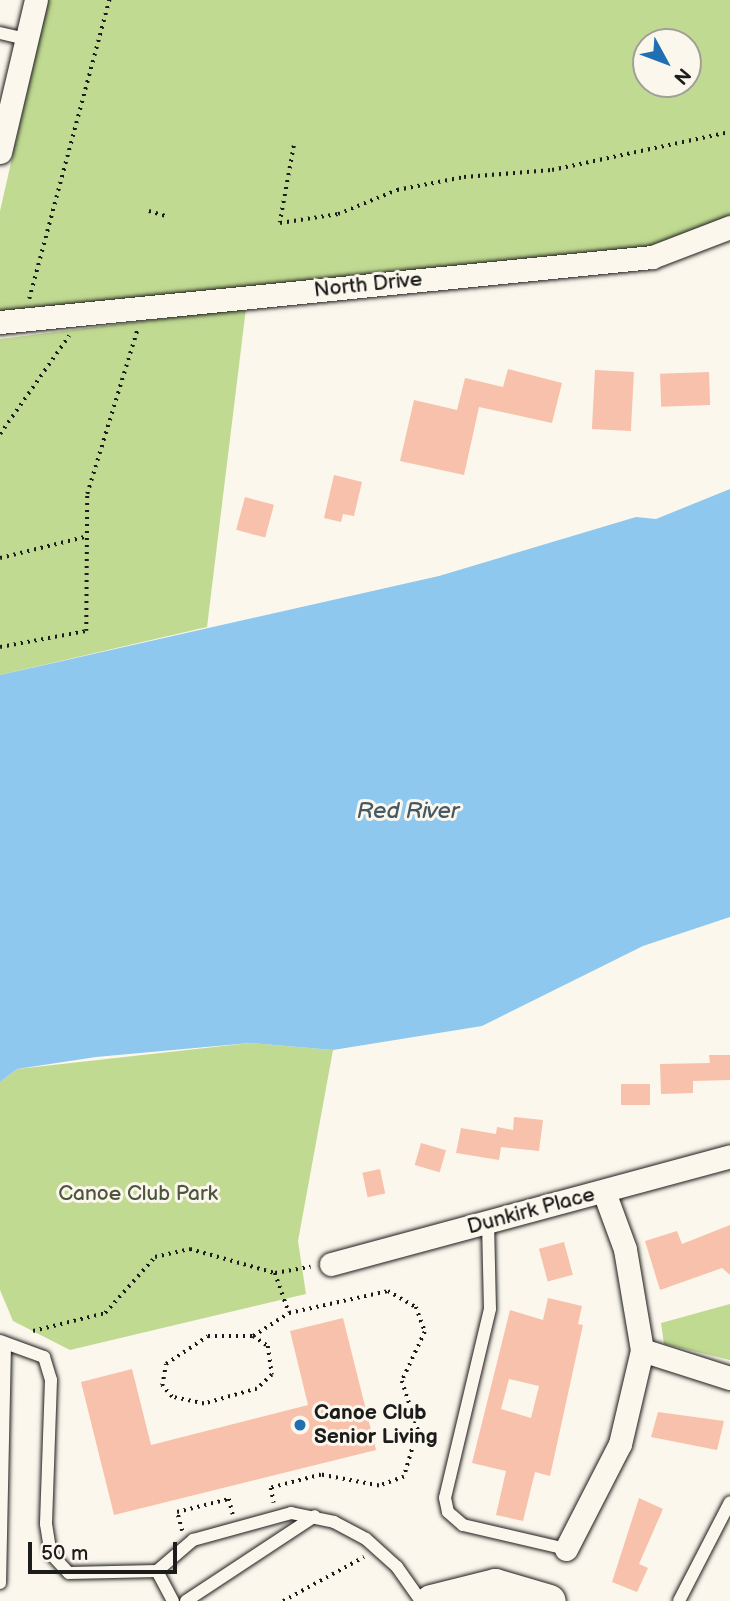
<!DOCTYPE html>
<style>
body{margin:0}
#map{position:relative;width:730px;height:1601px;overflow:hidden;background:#fbf7ec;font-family:"Balsamiq Sans",sans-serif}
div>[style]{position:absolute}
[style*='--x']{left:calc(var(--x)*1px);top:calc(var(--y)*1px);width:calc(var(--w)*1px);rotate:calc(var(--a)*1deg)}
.green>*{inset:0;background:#c0da92}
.water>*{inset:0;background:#8ec8ee}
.building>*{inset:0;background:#f8c1ac;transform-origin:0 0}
.path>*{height:3.5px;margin-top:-1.75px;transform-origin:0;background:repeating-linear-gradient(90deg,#1c1c1c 0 2px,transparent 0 7px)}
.roads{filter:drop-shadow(0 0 2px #1c1c1c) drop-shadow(0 0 2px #1c1c1c)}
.lane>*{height:12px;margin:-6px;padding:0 6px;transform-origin:6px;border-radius:6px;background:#fbf7ec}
.street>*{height:23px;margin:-11.5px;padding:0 11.5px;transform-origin:11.5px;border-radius:11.5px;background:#fbf7ec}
.secondary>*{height:33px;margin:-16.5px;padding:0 16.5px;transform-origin:16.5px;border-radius:16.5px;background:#fbf7ec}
.dots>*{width:19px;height:19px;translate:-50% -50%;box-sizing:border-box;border:4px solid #fbf7ec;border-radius:50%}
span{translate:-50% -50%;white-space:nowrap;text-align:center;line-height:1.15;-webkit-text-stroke:6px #fbf7ec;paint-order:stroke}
.street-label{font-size:21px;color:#1c1c1c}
.park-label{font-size:21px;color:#4d553f}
.poi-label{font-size:21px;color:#1c1c1c;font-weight:700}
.left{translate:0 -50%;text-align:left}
.water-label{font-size:23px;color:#445866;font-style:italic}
.north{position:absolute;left:632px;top:28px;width:70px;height:70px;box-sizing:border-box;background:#fbf7ec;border:2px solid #a29f99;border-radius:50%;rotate:131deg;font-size:19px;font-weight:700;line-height:28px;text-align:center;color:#1c1c1c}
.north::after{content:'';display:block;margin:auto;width:24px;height:32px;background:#1f6fb2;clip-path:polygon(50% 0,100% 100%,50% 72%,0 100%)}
.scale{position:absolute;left:28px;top:1542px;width:149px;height:32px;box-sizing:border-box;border:4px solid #1c1c1c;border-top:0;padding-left:9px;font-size:21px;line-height:24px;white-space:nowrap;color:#1c1c1c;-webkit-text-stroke:5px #fbf7ec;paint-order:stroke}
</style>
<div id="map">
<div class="green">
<i style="clip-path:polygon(evenodd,48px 0,730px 0,730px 227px,652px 257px,0 312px,0 211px,48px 0,646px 42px,688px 42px,688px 84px,646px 84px,646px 42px)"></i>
<i style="clip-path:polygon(246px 308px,207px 627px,0 675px,0 339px)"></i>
<i style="clip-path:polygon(250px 1043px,333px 1050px,298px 1241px,306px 1294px,70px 1350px,13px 1321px,0 1290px,0 1082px,17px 1069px)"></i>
<i style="clip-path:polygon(730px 1304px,730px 1360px,664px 1344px,661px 1323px)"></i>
</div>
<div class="water">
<i style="clip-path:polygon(730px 489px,730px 917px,643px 946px,482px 1026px,333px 1050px,250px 1043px,96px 1057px,17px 1069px,0 1082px,0 675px,439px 576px,636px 517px,656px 519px)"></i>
</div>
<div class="building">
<i style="clip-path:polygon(508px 369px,562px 383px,552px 423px,479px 407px,464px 475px,400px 461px,414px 400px,457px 410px,465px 378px,503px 387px)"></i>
<i style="left:595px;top:370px;width:39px;height:59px;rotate:3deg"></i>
<i style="left:709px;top:372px;width:33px;height:49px;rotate:88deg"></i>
<i style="clip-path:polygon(334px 475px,362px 482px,354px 516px,343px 514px,341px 522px,324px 518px)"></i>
<i style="left:245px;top:497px;width:30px;height:34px;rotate:15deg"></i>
<i style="clip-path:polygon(709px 1055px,730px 1055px,730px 1080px,693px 1081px,693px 1093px,661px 1094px,660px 1064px,710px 1063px)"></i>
<i style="left:621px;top:1084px;width:29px;height:21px"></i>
<i style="clip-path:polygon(514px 1117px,543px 1120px,539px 1151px,501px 1147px,499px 1160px,456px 1153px,461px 1128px,496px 1134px,497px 1127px,513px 1130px)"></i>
<i style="left:421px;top:1143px;width:26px;height:23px;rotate:16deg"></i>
<i style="left:380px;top:1169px;width:25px;height:18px;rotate:78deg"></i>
<i style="clip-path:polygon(730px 1225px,730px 1275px,722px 1268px,660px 1290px,645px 1241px,677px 1231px,682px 1244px)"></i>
<i style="left:564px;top:1242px;width:34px;height:26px;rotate:75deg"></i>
<i style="clip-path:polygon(evenodd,548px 1298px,582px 1306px,578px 1324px,583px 1325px,550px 1476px,535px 1472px,523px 1521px,496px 1515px,506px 1471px,472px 1463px,510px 1310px,543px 1320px,548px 1298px,509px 1379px,539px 1386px,531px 1418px,501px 1409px,509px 1379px)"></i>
<i style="clip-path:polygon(343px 1318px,376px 1450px,114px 1515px,81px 1382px,132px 1369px,151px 1445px,308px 1405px,290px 1331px)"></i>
<i style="clip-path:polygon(658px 1412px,724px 1421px,717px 1450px,651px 1437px)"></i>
<i style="clip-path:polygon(639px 1498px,663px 1509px,639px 1564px,648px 1568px,637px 1592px,612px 1582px)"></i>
</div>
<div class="path">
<i style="--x:294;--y:146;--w:78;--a:100.3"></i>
<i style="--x:280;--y:223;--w:59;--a:-8.8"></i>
<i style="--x:338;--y:214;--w:64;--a:-22.1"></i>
<i style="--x:397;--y:190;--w:68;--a:-11"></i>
<i style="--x:464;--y:177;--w:88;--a:-4.5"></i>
<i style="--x:552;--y:170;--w:182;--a:-12.1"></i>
<i style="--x:149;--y:211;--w:17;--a:17"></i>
<i style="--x:29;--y:299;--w:310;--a:-75"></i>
<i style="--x:0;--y:434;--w:120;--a:-54.9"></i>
<i style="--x:0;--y:558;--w:87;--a:-14"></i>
<i style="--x:0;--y:647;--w:87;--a:-10.5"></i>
<i style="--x:86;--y:631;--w:137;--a:-89.6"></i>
<i style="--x:87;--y:494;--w:171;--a:-73"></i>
<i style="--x:275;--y:1273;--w:42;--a:70.7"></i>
<i style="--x:33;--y:1331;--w:74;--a:-14"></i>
<i style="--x:105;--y:1313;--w:75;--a:-48.2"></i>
<i style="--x:155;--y:1257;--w:36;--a:-13"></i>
<i style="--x:190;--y:1249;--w:88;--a:15.8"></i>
<i style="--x:275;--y:1273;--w:36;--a:-10"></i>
<i style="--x:208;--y:1336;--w:45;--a:0"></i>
<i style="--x:253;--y:1336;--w:18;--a:34"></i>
<i style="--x:268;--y:1346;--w:29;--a:82"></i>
<i style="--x:272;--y:1375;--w:21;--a:137"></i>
<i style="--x:257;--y:1389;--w:55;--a:164.2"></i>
<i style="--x:204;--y:1404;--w:33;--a:-168"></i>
<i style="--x:172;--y:1397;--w:15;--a:-132"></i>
<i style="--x:162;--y:1386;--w:22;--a:-80"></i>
<i style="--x:166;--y:1364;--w:50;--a:-33.7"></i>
<i style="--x:253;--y:1336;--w:43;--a:-32.6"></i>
<i style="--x:289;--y:1313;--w:101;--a:-12.5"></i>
<i style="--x:388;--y:1291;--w:32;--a:30"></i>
<i style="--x:416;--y:1307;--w:27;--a:70"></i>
<i style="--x:425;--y:1332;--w:54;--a:115.1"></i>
<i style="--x:402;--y:1381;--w:52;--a:71.9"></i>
<i style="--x:418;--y:1430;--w:49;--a:106.6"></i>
<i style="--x:404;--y:1477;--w:27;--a:160"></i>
<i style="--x:379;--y:1486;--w:59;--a:-169.3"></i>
<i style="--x:321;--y:1475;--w:52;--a:165.4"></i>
<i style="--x:271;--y:1488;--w:15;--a:79"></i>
<i style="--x:182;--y:1531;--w:20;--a:-105"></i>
<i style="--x:177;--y:1512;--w:54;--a:-14"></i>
<i style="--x:229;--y:1499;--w:16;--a:76"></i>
<i style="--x:283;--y:1601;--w:92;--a:-28.5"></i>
</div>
<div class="roads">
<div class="lane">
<i style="--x:0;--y:33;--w:27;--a:13"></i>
<i style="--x:488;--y:1222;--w:87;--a:88.7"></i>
<i style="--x:490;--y:1309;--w:194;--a:103.4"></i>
<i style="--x:445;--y:1498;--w:14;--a:78"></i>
<i style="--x:448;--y:1512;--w:20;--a:41"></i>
<i style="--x:463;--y:1525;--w:106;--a:13.1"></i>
<i style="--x:0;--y:1341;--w:47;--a:20"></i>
<i style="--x:44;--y:1357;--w:24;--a:73"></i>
<i style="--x:51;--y:1380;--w:144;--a:92"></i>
<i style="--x:46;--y:1524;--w:30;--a:81"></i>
<i style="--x:51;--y:1554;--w:26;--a:47"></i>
<i style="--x:69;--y:1573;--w:88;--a:-1.3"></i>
<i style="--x:157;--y:1571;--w:48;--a:-40.7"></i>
<i style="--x:193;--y:1540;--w:102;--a:-15.4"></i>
<i style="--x:291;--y:1513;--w:44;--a:11.8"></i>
<i style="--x:334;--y:1522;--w:36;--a:28"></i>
<i style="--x:366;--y:1539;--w:42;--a:42.1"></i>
<i style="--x:397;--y:1567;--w:42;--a:54.8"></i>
<i style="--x:157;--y:1571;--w:34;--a:62"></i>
<i style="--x:0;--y:1583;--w:239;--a:-88.8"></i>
<i style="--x:186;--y:1601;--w:154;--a:-33.4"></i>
<i style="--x:679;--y:1601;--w:111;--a:-62.7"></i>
</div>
<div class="street">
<i style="--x:0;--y:152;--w:156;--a:-76.7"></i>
<i style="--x:0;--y:322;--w:655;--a:-5.69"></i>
<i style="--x:652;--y:257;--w:84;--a:-21"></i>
<i style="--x:331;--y:1264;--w:413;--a:-15.1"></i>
<i style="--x:642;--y:1350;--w:92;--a:17.7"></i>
<i style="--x:566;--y:1549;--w:118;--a:-62.8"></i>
<i style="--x:620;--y:1444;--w:97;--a:-76.8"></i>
<i style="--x:642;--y:1350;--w:102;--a:-99.6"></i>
<i style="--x:625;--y:1249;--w:61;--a:-110.2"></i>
</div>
<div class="secondary">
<i style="--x:431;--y:1601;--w:66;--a:-14"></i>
<i style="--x:495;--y:1585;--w:56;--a:16.5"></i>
</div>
</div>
<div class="dots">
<i style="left:300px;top:1425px;background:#1f6fb2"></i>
</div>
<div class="street-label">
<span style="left:368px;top:285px;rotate:-6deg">North Drive</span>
<span style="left:531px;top:1211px;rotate:-15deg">Dunkirk Place</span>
</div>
<div class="park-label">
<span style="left:138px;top:1194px">Canoe Club Park</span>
</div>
<div class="poi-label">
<span class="left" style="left:314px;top:1425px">Canoe Club<br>Senior Living</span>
</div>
<div class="water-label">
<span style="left:408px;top:811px">Red River</span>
</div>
<div class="north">N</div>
<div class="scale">50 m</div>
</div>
